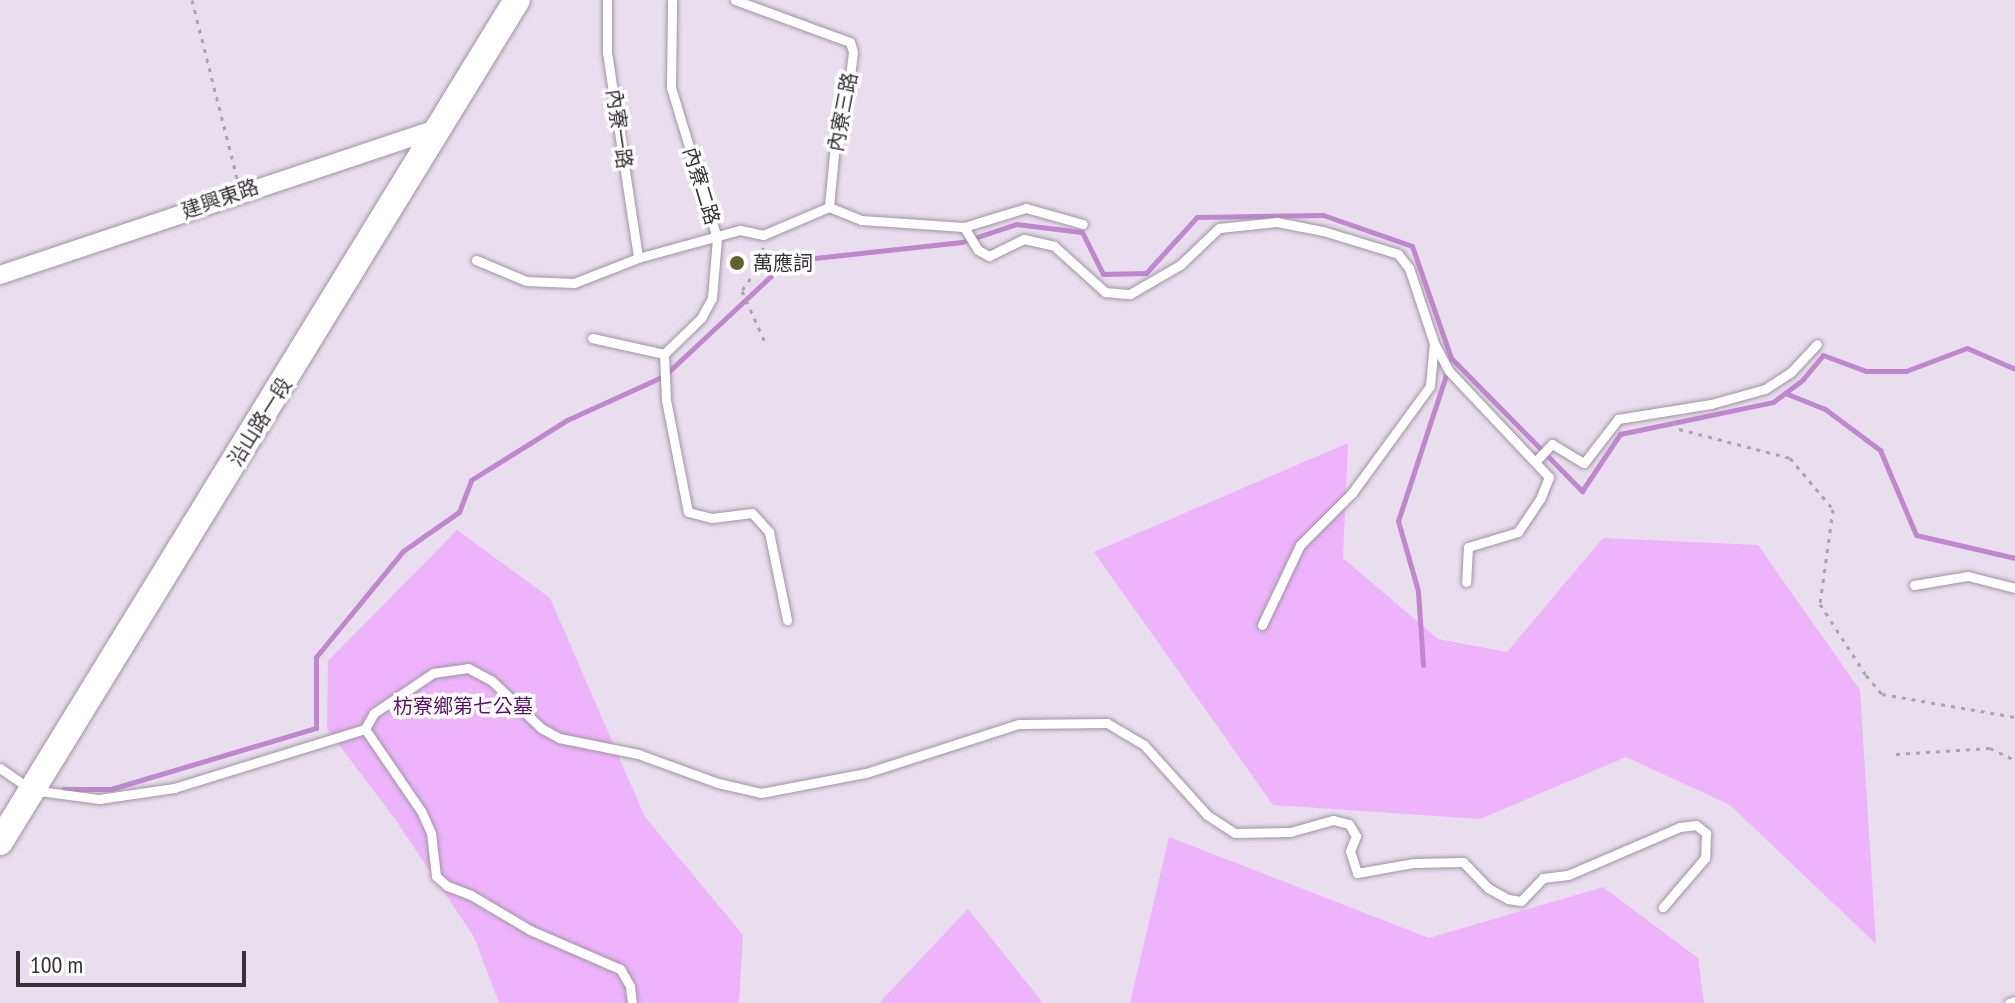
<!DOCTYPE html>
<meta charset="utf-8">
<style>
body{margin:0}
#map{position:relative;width:2015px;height:1003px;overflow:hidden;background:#e9deed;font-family:"PT Sans Narrow","Noto Sans TC",sans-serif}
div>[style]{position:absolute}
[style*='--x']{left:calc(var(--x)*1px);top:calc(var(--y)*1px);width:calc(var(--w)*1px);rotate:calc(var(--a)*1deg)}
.green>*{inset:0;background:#edb4fc}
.stream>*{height:5px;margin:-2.5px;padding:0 2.5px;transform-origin:2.5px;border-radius:2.5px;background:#bf87ce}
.path>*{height:3px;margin-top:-1.5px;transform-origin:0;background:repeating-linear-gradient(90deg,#aca3af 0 4px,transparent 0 10px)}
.roads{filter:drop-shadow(0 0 2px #9f94a2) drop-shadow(0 0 2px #9f94a2)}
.service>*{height:9px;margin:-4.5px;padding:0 4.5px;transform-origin:4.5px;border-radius:4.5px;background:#fff}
.minor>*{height:18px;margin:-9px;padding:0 9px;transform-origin:9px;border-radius:9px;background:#fff}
.secondary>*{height:26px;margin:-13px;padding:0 13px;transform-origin:13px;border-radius:13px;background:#fff}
.dots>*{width:22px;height:22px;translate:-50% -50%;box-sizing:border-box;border:4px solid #fff;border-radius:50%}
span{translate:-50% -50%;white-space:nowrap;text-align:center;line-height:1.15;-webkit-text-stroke:7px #fff;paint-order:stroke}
.street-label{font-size:20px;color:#353137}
.poi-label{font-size:20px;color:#353137}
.left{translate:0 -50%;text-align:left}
.park-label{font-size:20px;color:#591269}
.scale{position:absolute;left:16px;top:951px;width:230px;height:36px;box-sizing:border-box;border:4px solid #353137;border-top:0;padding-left:10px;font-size:24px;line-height:28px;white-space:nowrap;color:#353137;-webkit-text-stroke:6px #fff;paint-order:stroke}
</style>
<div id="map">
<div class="green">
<i style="clip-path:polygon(1348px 443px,1343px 558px,1438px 639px,1507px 652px,1603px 538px,1758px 545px,1860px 690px,1876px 944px,1730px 805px,1626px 757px,1480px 819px,1273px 805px,1094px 552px)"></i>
<i style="clip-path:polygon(457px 530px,550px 598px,645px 817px,743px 935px,739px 1003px,499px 1003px,474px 937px,395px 819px,327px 729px,328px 661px)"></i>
<i style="clip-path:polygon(1169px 837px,1429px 938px,1603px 887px,1698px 958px,1704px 1003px,1130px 1003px)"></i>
<i style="clip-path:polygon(968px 909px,1043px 1003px,879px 1003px)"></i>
</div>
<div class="stream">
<i style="--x:1785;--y:393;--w:43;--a:21.8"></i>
<i style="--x:1825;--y:409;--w:69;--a:36.7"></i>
<i style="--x:1880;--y:450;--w:92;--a:67"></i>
<i style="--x:1916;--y:535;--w:102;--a:13.1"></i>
<i style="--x:1423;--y:665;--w:74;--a:-93.9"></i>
<i style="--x:1418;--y:591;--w:73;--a:-105.9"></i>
<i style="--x:1398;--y:521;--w:160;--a:-71.8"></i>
<i style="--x:64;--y:789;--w:47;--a:0"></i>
<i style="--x:111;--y:789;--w:214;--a:-16.6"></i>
<i style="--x:316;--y:728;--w:71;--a:-90"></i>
<i style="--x:316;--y:657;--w:137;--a:-50.6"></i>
<i style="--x:403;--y:551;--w:68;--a:-34.9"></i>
<i style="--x:459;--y:512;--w:34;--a:-69"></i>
<i style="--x:471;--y:480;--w:113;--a:-32"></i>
<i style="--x:567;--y:420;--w:107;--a:-24.4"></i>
<i style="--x:664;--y:376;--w:168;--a:-43.1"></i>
<i style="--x:787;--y:261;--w:176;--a:-6.2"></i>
<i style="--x:962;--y:242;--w:57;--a:-18.4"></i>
<i style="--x:1016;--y:224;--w:66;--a:6.9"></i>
<i style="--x:1082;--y:232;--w:47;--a:63.4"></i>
<i style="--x:1103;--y:274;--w:43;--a:-1.3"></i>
<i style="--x:1146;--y:273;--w:76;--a:-47.7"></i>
<i style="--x:1197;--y:217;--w:126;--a:-0.9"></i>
<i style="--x:1323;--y:215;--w:94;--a:19.2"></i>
<i style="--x:1412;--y:246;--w:119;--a:70.8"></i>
<i style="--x:1451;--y:358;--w:187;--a:45.4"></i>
<i style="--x:1582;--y:491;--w:69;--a:-56.3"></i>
<i style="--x:1620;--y:434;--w:156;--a:-11.8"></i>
<i style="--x:1773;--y:402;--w:38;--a:-37"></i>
<i style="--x:1803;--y:379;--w:31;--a:-50"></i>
<i style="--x:1823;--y:355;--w:46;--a:20.4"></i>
<i style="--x:1866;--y:371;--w:40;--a:0"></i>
<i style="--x:1906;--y:371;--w:65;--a:-20.7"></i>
<i style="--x:1967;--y:348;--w:52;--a:23.6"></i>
</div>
<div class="path">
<i style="--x:192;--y:0;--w:184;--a:75.8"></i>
<i style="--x:763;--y:247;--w:15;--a:94"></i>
<i style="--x:762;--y:262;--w:35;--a:125"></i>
<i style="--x:742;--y:291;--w:56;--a:65.7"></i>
<i style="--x:1673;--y:421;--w:10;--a:53"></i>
<i style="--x:1679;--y:429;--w:115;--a:14.6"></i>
<i style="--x:1790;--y:458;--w:67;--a:49.9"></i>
<i style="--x:1833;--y:509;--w:96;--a:97.8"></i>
<i style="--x:1820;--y:604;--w:85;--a:57.1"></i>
<i style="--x:1866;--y:675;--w:25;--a:50"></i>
<i style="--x:1882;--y:694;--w:135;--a:9.8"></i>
<i style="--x:1896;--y:754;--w:94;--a:-3.7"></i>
<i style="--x:1990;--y:748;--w:28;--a:26"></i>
</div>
<div class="roads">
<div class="service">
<i style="--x:607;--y:0;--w:52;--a:90"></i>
<i style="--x:607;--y:52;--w:208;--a:81.4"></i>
<i style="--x:735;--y:0;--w:122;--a:20.1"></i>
<i style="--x:850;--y:42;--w:10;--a:73"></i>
<i style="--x:853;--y:52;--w:38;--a:97"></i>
<i style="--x:848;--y:90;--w:25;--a:113"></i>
<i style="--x:838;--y:113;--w:94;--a:95.5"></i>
<i style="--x:964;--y:227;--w:27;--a:59"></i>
<i style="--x:978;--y:250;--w:13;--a:29"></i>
<i style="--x:989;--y:256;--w:39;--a:-26"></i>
<i style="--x:1024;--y:239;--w:31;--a:13"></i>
<i style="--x:1054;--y:246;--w:69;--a:42"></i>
<i style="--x:1105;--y:292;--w:25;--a:5"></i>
<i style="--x:1130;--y:294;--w:58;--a:-30.1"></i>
<i style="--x:1180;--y:265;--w:54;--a:-43.5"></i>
<i style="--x:1219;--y:228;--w:58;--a:-5.9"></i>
<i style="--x:1277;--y:222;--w:47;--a:11.1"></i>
<i style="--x:1323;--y:231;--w:78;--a:17"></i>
<i style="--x:1398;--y:254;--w:18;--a:52"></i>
<i style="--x:1409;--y:268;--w:79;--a:71.6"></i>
<i style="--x:1434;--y:343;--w:32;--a:62"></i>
<i style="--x:1449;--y:371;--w:146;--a:46.7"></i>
<i style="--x:1549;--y:477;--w:24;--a:112"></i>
<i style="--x:1540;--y:499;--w:40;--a:124"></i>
<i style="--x:1518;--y:532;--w:52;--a:163.3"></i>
<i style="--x:1468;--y:547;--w:35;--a:93"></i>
<i style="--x:476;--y:260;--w:54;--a:22.8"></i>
<i style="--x:526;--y:281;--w:48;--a:2.4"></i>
<i style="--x:574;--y:283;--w:69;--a:-21.3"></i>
<i style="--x:638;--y:258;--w:106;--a:-15.4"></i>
<i style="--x:740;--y:230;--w:24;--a:12"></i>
<i style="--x:763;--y:235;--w:72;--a:-23"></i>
<i style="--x:829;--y:207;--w:35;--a:22"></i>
<i style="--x:861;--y:220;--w:103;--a:3.9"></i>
<i style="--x:964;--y:227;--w:65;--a:-17"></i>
<i style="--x:1026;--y:208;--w:59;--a:15.7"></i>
<i style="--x:592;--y:338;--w:74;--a:12.5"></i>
<i style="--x:664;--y:354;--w:46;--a:87.5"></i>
<i style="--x:666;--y:400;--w:114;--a:78.9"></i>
<i style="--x:688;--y:512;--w:25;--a:14"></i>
<i style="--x:712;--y:518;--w:40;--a:-7.1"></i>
<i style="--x:752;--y:513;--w:25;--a:48"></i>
<i style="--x:769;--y:532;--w:90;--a:78.4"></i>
<i style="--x:664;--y:354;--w:52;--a:-44.2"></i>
<i style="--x:701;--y:318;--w:23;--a:-61"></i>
<i style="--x:712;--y:298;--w:60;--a:-85.2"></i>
<i style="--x:717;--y:238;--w:157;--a:-107"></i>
<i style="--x:671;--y:88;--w:88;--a:-89.3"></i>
<i style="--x:1535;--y:462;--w:25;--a:-47"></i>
<i style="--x:1552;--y:444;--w:37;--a:31"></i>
<i style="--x:1584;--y:463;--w:56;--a:-52.3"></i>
<i style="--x:1618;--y:419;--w:94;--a:-9.2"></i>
<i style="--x:1711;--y:404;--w:56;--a:-15.5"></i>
<i style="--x:1765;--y:389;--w:31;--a:-33"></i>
<i style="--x:1791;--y:372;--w:38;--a:-47"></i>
<i style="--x:1914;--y:585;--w:55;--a:-9.5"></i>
<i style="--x:1968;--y:576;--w:49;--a:14.3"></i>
<i style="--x:1262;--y:625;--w:89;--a:-64.6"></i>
<i style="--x:1300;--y:545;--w:74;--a:-45"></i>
<i style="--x:1352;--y:493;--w:132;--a:-53.9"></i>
<i style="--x:1430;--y:386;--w:43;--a:-84.7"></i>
<i style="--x:0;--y:768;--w:39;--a:35"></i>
<i style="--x:32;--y:790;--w:68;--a:7.7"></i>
<i style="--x:99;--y:799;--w:76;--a:-8.3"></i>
<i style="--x:174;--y:788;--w:200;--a:-17.2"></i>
<i style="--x:632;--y:1003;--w:17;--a:-97"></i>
<i style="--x:630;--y:986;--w:20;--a:-120"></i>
<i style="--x:620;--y:969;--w:98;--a:-156.6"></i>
<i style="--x:530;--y:930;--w:69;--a:-149.3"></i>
<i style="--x:471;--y:895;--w:26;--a:-159"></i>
<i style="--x:447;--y:886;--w:15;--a:-138"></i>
<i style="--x:436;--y:876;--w:43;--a:-96.6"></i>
<i style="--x:431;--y:833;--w:24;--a:-114"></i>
<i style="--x:421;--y:811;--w:99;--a:-124.3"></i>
<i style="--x:365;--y:729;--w:18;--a:-61"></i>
<i style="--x:374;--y:713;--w:71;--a:-34.1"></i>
<i style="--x:433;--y:673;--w:35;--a:-8"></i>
<i style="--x:468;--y:668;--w:26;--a:28"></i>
<i style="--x:491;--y:680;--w:69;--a:43.8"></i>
<i style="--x:541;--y:728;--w:21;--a:29"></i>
<i style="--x:559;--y:738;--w:81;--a:11.4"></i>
<i style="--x:638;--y:754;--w:85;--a:19.9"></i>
<i style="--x:718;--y:783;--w:44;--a:13.1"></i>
<i style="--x:761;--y:793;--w:107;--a:-10.8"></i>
<i style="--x:866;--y:773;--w:161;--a:-17.8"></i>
<i style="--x:1019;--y:724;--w:88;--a:-0.7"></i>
<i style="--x:1107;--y:723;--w:43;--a:30.7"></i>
<i style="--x:1144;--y:745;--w:94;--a:48"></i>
<i style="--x:1207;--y:815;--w:33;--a:33"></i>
<i style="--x:1235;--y:833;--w:55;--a:-1"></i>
<i style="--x:1290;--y:832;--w:45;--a:-15.6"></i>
<i style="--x:1333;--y:820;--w:16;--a:14"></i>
<i style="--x:1349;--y:824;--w:14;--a:60"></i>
<i style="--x:1356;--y:836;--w:16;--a:112"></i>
<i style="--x:1350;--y:851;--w:23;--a:72"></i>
<i style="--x:1357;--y:873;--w:58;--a:-10"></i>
<i style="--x:1414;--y:863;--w:49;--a:-1.2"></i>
<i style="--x:1463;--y:862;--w:36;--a:46"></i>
<i style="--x:1488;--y:888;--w:23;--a:29"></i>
<i style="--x:1508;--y:899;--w:13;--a:9"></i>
<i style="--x:1521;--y:901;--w:32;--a:-46"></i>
<i style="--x:1543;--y:878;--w:25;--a:-7"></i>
<i style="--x:1568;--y:875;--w:122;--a:-23.2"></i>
<i style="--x:1680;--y:827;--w:16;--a:-7"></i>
<i style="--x:1696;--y:825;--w:13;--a:39"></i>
<i style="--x:1706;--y:833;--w:25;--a:92"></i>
<i style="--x:1705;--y:858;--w:65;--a:130.6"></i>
<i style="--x:2009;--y:1003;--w:6;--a:-18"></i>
</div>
<div class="minor">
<i style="--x:0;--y:275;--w:466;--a:-18.5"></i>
</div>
<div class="secondary">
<i style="--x:0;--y:842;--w:988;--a:-58.45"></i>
</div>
</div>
<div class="dots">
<i style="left:737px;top:263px;background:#62622f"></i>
</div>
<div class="street-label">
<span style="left:843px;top:112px;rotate:-79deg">內寮三路</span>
<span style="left:619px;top:129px;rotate:82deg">內寮一路</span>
<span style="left:701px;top:186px;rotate:73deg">內寮二路</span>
<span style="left:220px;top:199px;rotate:-19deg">建興東路</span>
<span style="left:260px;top:422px;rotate:-58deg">沿山路一段</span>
</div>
<div class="poi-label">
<span class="left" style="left:753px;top:263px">萬應詞</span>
</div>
<div class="park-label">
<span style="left:463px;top:706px">枋寮鄉第七公墓</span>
</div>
<div class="scale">100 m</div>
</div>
